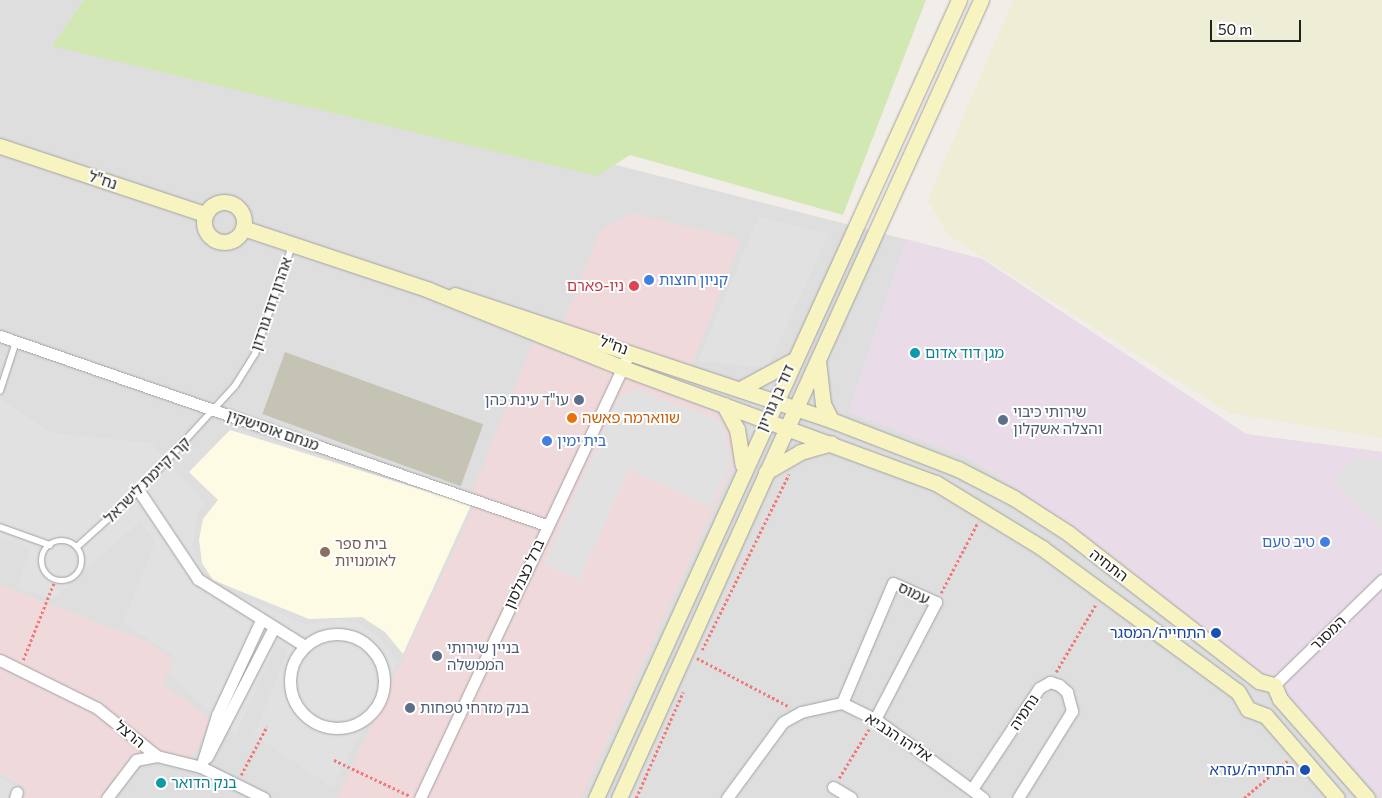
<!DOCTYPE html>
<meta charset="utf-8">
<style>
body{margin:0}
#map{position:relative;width:1382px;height:798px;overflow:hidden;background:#f1ede9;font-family:Commissioner,"Noto Sans Hebrew",sans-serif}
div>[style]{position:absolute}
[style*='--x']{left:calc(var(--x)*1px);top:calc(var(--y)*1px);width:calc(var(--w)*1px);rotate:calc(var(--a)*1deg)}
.residential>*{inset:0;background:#dfdede}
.commercial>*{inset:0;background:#f0d9db}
.industrial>*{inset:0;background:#eadbe8}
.education>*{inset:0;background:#fefbe5}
.construction>*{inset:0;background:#c5c3b4;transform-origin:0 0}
.farmland>*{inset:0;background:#eeedd5}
.grass>*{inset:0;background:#d2e8b2}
.parking>*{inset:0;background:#e1e1e1}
.path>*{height:2.5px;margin-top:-1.25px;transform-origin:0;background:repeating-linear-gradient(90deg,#f37878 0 2.5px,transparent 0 5px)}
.roads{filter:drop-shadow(0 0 1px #a2a2a2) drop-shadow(0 0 1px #a2a2a2)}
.lane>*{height:5.5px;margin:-2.75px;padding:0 2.75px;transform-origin:2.75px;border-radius:2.75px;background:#fff}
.lane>.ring{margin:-2.75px;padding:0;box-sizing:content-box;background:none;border:5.5px solid #fff;border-radius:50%}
.street>*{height:11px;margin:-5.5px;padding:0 5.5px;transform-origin:5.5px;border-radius:5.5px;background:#fff}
.street>.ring{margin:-5.5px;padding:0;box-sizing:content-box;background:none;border:11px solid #fff;border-radius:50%}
.secondary>*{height:15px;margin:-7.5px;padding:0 7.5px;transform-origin:7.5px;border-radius:7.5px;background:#f7f4c1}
.secondary>.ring{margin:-7.5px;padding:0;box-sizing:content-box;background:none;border:15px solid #f7f4c1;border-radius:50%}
.dots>*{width:14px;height:14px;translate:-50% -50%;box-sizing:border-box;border:2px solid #fff;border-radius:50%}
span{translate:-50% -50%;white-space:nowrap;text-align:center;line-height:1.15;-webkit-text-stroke:4px #fff;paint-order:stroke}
.street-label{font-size:15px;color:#212121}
.shop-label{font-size:15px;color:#366cbe}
.left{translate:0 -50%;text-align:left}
.right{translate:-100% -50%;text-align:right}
.health-label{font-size:15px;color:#be3a42}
.culture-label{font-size:15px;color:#0d838f}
.service-label{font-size:15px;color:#4e5e75}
.food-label{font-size:15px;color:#c56008}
.education-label{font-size:15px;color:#785e54}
.transit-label{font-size:15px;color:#164399}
.scale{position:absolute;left:1210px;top:20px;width:91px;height:22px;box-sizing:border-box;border:2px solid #212121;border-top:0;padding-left:6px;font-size:15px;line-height:18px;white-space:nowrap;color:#212121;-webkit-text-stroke:4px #fff;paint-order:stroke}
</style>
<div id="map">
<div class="residential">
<i style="clip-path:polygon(0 0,119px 0,99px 32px,982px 259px,1246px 434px,1382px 452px,1382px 798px,0 798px)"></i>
</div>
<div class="commercial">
<i style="clip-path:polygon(631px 213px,741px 239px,692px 365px,563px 323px,599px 232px)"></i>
<i style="clip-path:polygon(533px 342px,717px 413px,732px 433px,734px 465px,581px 798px,337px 798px,474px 508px,472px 492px)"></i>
<i style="clip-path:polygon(0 585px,146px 641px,174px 660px,163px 684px,211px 719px,188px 767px,142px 752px,111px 781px,101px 798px,24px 798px,27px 789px,0 773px)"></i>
</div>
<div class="industrial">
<i style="clip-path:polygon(906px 239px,982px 259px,1246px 434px,1382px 452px,1382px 798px,1275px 685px,1026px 494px,968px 458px,848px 412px)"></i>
</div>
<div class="education">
<i style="clip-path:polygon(230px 430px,471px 505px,403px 654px,385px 632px,362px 617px,309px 619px,213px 580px,202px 563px,199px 540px,203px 519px,218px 500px,189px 472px)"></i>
</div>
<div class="construction">
<i style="left:285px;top:352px;width:211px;height:66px;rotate:20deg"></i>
</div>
<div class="farmland">
<i style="clip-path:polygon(1013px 0,1382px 0,1382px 438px,1229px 413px,948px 235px,928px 200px)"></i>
</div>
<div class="grass">
<i style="clip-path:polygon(84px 0,926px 0,843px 215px,630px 155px,597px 176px,52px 46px)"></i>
</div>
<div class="parking">
<i style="clip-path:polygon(759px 216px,829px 234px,767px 368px,698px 361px)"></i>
<i style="clip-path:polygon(639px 390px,722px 421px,731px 463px,711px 507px,629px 470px,579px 580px,544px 564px,619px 396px)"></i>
<i style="clip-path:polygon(0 399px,52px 433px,151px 443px,206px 504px,198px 513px,192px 548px,209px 583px,307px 625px,337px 619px,360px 624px,380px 638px,398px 663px,332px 787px,254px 735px,288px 650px,276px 645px,235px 736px,169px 674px,176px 658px,123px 623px,155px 542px,140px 521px,54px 599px,17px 588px,30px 548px,0 538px)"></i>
<i style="clip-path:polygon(1358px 456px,1382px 460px,1382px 528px,1333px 481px)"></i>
<i style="clip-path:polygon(0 779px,20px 787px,18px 798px,0 798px)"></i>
</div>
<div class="path">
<i style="--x:941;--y:593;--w:80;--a:-62.5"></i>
<i style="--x:702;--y:650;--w:196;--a:-63.7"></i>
<i style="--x:697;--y:658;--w:105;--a:27.8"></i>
<i style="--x:23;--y:660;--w:86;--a:-68.2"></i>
<i style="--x:1056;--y:672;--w:79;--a:-59.5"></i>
<i style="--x:334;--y:760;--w:84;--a:25.3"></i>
<i style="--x:241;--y:775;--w:55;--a:-62"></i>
<i style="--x:839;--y:778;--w:57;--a:-58.5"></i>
<i style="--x:636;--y:798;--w:116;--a:-66.1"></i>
<i style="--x:1244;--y:798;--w:57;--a:-40.7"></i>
</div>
<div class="roads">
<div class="lane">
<i style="--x:0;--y:391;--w:52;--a:-71.9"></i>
<i style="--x:0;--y:527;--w:53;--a:19.8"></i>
<i class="ring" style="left:42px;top:541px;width:34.5px;height:34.5px"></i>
<i style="--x:77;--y:547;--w:84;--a:-42.1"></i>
<i style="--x:139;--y:491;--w:142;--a:-47.6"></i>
<i style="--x:235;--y:386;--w:38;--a:-58"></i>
<i style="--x:255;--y:354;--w:114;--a:-71.1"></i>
</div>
<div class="street">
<i style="--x:0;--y:336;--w:578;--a:19.09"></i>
<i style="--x:139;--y:491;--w:106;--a:56.2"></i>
<i style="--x:198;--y:579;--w:126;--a:32.1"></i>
<i class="ring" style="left:290px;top:634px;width:83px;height:83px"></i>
<i style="--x:0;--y:660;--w:108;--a:26.3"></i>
<i style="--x:97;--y:708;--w:77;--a:38.7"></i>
<i style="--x:157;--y:756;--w:45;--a:14"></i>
<i style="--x:201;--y:767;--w:70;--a:26.2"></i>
<i style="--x:1274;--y:685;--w:151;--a:-44.2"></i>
<i style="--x:842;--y:703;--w:130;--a:-67"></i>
<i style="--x:893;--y:583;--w:47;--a:23.8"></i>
<i style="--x:936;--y:602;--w:132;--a:117.5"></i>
<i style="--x:207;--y:757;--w:146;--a:-62.7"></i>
<i style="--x:201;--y:767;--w:54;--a:-72.9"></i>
<i style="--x:217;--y:715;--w:105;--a:-65.1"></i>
<i style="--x:833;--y:787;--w:21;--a:31"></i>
<i style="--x:972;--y:789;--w:121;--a:-56.4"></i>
<i style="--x:1039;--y:688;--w:13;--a:-29"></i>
<i style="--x:1050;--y:682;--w:9;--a:18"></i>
<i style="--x:1059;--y:685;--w:11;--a:41"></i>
<i style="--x:1067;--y:692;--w:20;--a:75"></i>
<i style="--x:1072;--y:711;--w:102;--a:121.8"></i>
<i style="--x:15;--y:798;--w:6;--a:-72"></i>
<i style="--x:107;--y:798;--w:48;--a:-52.7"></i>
<i style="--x:136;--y:760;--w:21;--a:-11"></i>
<i style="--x:420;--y:798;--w:483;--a:-64.8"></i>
<i style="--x:727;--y:798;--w:94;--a:-53.6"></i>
<i style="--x:783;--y:722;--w:21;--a:-29"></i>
<i style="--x:801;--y:712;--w:42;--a:-12.4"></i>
<i style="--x:842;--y:703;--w:37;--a:26"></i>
<i style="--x:875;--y:719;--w:134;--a:36.2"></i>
</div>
<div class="secondary">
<i style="--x:0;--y:146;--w:216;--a:18.4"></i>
<i class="ring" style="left:204px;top:202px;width:25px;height:25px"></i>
<i style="--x:243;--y:228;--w:196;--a:18.4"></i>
<i style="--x:429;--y:290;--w:209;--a:21.9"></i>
<i style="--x:623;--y:368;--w:333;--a:20.2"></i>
<i style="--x:936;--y:483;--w:124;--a:31.5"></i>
<i style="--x:1042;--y:548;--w:243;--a:36.3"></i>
<i style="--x:1238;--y:692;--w:20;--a:60"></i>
<i style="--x:1248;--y:709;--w:19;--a:21"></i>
<i style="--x:1266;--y:716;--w:108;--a:49.1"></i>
<i style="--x:455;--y:295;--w:396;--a:18.4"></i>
<i style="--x:831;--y:420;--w:136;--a:21.1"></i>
<i style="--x:958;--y:469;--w:63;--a:27.4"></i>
<i style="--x:1014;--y:498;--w:64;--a:32.9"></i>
<i style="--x:1068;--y:533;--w:242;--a:37.8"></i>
<i style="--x:1259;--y:681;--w:16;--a:15"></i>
<i style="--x:1274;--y:685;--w:15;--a:67"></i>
<i style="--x:1280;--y:699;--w:132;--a:48.7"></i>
<i style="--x:818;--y:361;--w:43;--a:83.4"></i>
<i style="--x:823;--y:404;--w:18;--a:63"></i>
<i style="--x:742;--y:388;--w:55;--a:-28.4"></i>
<i style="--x:724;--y:405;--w:27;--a:62"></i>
<i style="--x:737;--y:429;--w:36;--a:81"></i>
<i style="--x:766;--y:472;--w:39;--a:-30"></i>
<i style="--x:800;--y:452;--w:32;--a:-16"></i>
<i style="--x:596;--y:798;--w:877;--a:-65.54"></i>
<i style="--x:619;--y:798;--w:876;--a:-65.6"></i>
</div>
</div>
<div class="dots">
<i style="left:649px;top:280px;background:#3f7fe0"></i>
<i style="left:634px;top:286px;background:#e0444e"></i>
<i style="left:915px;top:353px;background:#0f9aa8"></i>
<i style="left:579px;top:400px;background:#5c6f8a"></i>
<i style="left:572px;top:418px;background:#e8710a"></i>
<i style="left:1003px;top:420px;background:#5c6f8a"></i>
<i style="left:547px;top:441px;background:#3f7fe0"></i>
<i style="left:1325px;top:542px;background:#3f7fe0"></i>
<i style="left:325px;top:552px;background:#8d6e63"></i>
<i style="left:1216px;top:633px;background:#1a4fb4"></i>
<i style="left:437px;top:656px;background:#5c6f8a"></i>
<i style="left:410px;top:708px;background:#5c6f8a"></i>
<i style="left:1305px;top:770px;background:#1a4fb4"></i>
<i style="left:161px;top:783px;background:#0f9aa8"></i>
</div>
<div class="street-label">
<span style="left:103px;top:180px;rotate:18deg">נח"ל</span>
<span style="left:271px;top:304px;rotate:-71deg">אהרון דוד גורדון</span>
<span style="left:614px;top:345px;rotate:19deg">נח"ל</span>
<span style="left:775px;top:398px;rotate:-66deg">דוד בן גוריון</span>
<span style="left:273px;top:430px;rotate:19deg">מנחם אוסישקין</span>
<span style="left:147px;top:480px;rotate:-45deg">קרן קיימת לישראל</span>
<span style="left:1109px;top:565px;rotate:37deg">התחיה</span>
<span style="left:524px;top:574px;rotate:-65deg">ברל כצנלסון</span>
<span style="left:914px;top:593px;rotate:25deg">עמוס</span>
<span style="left:1328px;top:633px;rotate:-44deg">המסגר</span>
<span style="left:1024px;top:712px;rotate:-56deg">נחמיה</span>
<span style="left:130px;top:734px;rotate:39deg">הרצל</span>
<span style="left:899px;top:737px;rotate:33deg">אליהו הנביא</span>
</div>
<div class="shop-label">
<span class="left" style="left:659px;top:280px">קניון חוצות</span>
<span class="left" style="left:557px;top:441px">בית ימין</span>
<span class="right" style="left:1315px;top:542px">טיב טעם</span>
</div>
<div class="health-label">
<span class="right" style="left:624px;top:286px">ניו-פארם</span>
</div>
<div class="culture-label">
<span class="left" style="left:925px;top:353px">מגן דוד אדום</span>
<span class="left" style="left:171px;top:783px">בנק הדואר</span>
</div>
<div class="service-label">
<span class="right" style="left:569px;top:400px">עו"ד עינת כהן</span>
<span class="left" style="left:1013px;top:420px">שירותי כיבוי<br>והצלה אשקלון</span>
<span class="left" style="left:447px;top:656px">בניין שירותי<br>הממשלה</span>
<span class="left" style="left:420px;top:708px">בנק מזרחי טפחות</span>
</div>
<div class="food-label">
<span class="left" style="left:582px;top:418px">שווארמה פאשה</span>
</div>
<div class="education-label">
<span class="left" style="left:335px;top:552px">בית ספר<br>לאומנויות</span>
</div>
<div class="transit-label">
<span class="right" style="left:1206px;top:633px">התחייה/המסגר</span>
<span class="right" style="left:1295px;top:770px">התחייה/עזרא</span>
</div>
<div class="scale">50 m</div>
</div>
